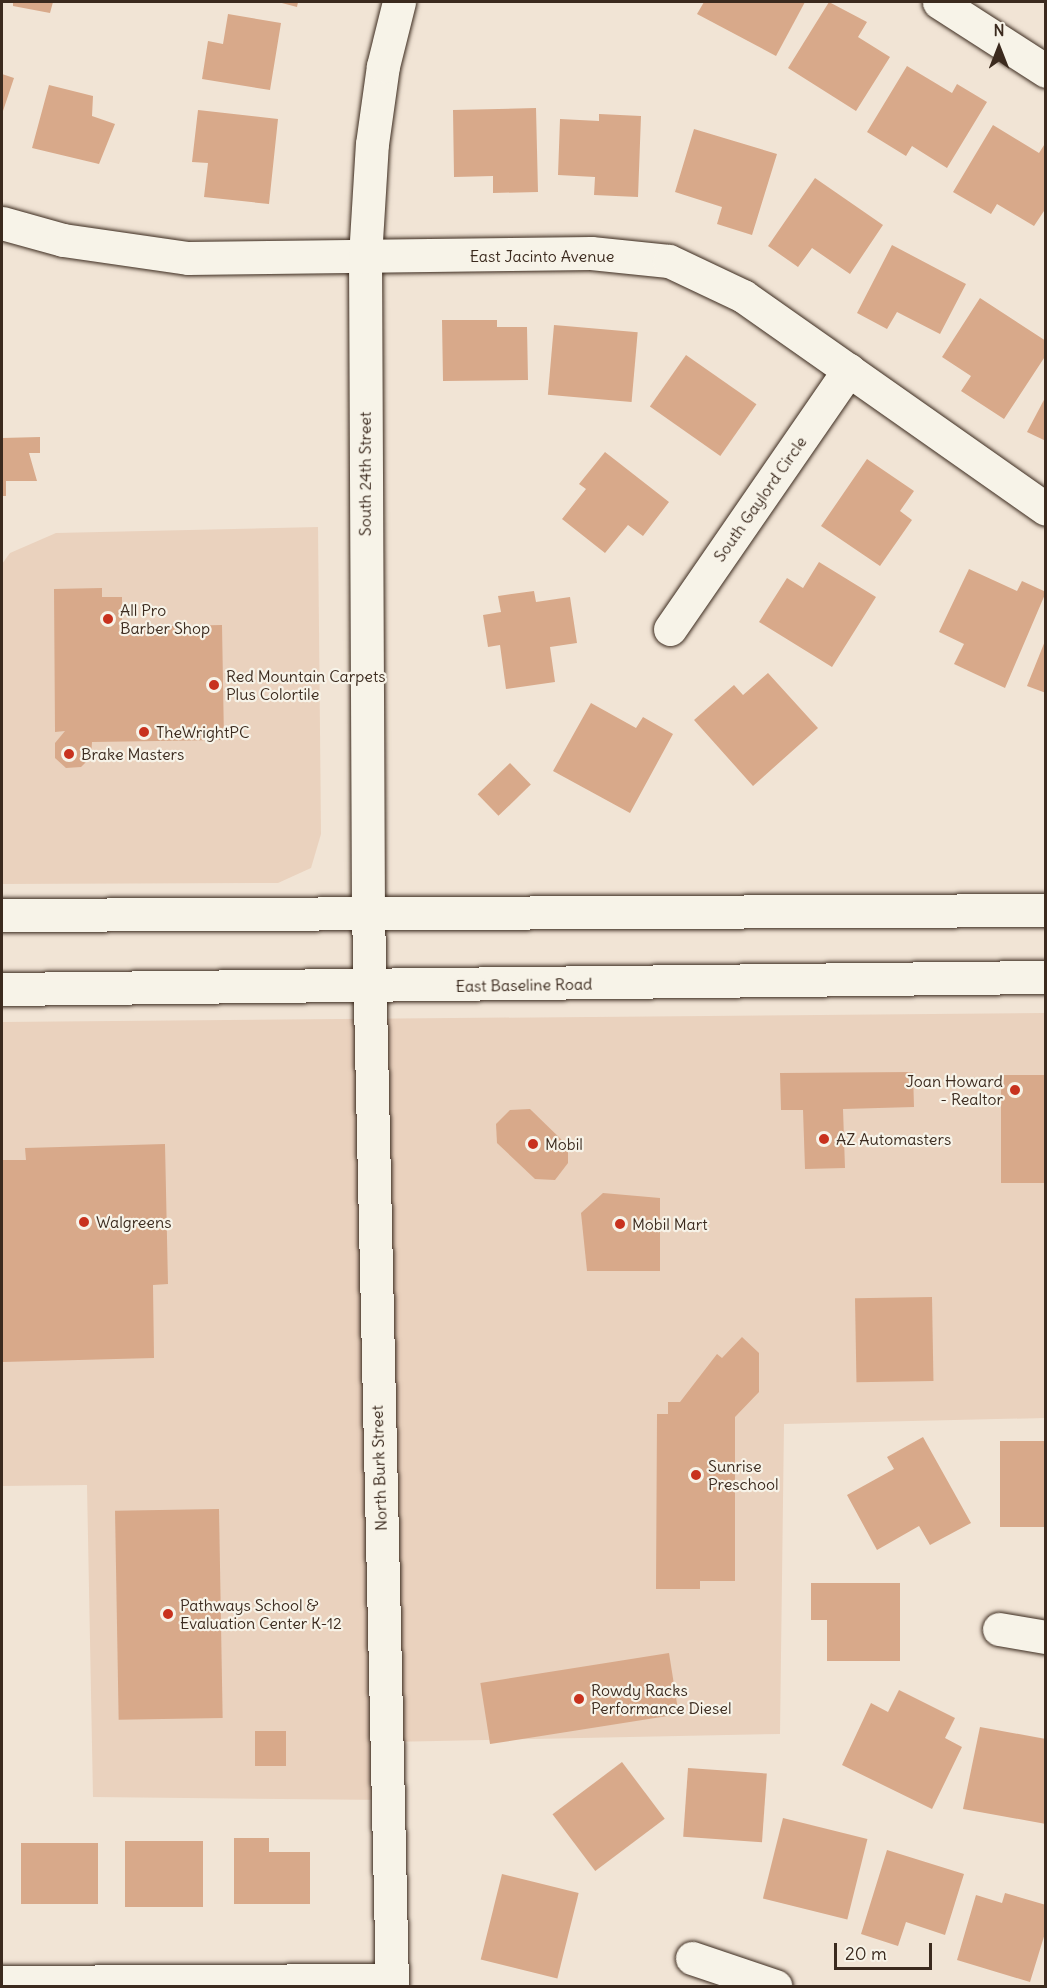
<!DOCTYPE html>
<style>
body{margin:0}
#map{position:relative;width:1047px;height:1988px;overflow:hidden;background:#f1e4d5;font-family:Delius,sans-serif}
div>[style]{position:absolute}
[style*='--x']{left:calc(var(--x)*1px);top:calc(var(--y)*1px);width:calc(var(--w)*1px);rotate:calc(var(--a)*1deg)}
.built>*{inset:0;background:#ead2be}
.building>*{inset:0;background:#d8a98a;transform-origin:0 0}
.roads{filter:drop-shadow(0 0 2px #3b2a1e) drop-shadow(0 0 2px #3b2a1e)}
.minor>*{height:33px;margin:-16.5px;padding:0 16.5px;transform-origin:16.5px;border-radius:16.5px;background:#f7f3e8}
.major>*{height:33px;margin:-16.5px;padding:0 16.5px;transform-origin:16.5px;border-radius:16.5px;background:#f7f3e8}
.dots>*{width:16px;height:16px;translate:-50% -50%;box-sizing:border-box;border:3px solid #f7f3e8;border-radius:50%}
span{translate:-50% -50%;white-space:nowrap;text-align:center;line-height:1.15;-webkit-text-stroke:4.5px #f7f3e8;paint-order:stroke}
.street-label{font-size:16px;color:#3b2a1e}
.poi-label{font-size:16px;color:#3b2a1e}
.left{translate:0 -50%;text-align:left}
.right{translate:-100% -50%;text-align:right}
.frame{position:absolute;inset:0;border:3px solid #3b2a1e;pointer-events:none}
.north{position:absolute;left:969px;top:18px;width:60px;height:60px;-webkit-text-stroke:4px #f7f3e8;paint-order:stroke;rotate:0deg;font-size:16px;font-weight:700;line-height:24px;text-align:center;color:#3b2a1e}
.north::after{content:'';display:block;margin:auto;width:21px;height:27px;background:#3b2a1e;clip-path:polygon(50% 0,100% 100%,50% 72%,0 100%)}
.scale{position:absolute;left:834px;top:1943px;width:98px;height:27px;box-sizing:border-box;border:3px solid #3b2a1e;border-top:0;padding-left:8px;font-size:18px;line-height:21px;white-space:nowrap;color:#3b2a1e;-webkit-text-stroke:4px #f7f3e8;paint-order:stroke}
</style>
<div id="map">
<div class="built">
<i style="clip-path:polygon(318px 527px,321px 834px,311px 868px,278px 883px,2px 884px,2px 564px,10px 553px,56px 533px)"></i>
<i style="clip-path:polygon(1045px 1013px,1045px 1418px,784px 1424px,780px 1734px,388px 1742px,388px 1800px,93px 1797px,87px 1485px,2px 1486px,2px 1022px)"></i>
</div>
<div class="building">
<i style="clip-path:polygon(13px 2px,53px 2px,50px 13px,13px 6px)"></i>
<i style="clip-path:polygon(278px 2px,298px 2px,297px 7px)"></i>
<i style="clip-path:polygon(704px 2px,805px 2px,776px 56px,697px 14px)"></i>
<i style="clip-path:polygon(829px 2px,867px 22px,858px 37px,890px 57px,856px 111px,788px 68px)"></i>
<i style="clip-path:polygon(228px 14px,281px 23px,270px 90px,202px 79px,208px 41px,223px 44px)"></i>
<i style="clip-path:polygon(907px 66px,952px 93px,957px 84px,987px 102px,947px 168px,912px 146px,906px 156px,867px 132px)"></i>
<i style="clip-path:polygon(2px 74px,14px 78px,2px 114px)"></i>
<i style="clip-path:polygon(49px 85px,93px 96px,92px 116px,115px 124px,99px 164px,32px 148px)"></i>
<i style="clip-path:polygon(536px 108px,538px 192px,493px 193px,493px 176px,454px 177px,453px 110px)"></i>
<i style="clip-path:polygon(198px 110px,278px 119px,269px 204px,204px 197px,208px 163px,192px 162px)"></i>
<i style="clip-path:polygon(599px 114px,641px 116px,638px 197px,594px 195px,595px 177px,558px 175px,560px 119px,599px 121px)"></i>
<i style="clip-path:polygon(993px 125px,1039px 153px,1046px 142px,1046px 208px,1034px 226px,997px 204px,991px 214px,953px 192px)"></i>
<i style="clip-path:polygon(694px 129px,777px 154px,752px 235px,717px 224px,722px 207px,675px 192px)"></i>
<i style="clip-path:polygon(815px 178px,883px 225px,850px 274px,812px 248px,798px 267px,768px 246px)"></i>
<i style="clip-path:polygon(892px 245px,966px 284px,940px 334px,897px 312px,887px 329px,857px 313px)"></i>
<i style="clip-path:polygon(980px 298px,1046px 341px,1046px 355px,1004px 419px,961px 391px,971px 376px,942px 357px)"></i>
<i style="clip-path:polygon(442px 320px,497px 320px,497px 327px,527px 327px,528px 380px,443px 381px)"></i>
<i style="left:554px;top:325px;width:84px;height:70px;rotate:5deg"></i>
<i style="left:686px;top:355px;width:86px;height:63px;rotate:35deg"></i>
<i style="clip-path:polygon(1046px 396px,1046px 441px,1027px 432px)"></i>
<i style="clip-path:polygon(40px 437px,40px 453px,29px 453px,37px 481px,6px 481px,6px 496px,2px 496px,2px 438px)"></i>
<i style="clip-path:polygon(605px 452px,669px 502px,643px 536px,628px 525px,605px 553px,562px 519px,586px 489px,579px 484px)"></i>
<i style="clip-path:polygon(867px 459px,914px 491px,900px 511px,912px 520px,880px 566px,821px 526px)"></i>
<i style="clip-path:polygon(819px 562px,876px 597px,832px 667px,759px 622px,787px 578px,803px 588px)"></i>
<i style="clip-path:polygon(969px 569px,1017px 591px,1022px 581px,1046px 592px,1005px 688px,954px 664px,964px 644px,939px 632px)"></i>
<i style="clip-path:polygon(102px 588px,102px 597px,122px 597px,122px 627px,222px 625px,224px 740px,92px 742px,91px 757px,81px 767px,66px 768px,55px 758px,55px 743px,65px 731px,55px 732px,54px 589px)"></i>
<i style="clip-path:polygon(534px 591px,536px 602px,570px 597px,577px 643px,550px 647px,555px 682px,506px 689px,500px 645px,488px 647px,483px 615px,501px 612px,498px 596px)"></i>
<i style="clip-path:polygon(1045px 641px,1046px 641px,1046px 693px,1027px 686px)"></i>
<i style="clip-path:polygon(768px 673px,818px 728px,753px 786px,694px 720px,734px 685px,743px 695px)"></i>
<i style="clip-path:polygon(591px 703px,636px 728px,643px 717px,673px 734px,630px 813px,553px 771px)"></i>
<i style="left:510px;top:763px;width:30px;height:45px;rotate:46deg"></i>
<i style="clip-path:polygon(913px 1072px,914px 1107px,843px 1109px,845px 1168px,805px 1169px,803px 1110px,781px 1110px,780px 1073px)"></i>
<i style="left:1001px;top:1075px;width:45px;height:108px"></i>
<i style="clip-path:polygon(530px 1109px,568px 1146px,568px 1163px,555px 1180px,535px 1179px,497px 1143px,496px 1124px,510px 1110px)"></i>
<i style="clip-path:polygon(165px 1144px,168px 1284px,153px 1285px,154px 1358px,3px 1362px,2px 1160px,26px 1160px,25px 1148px)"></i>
<i style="clip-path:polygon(603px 1193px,660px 1198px,660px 1271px,587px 1271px,581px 1213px)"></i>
<i style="left:932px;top:1297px;width:84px;height:77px;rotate:89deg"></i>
<i style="clip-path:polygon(742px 1337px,759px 1353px,759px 1392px,735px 1417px,735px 1581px,700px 1581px,700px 1589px,656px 1589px,657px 1414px,668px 1414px,668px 1402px,680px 1402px,717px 1354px,722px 1358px)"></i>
<i style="clip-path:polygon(923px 1437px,971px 1523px,930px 1545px,919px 1526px,877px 1550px,847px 1495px,894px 1469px,887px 1457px)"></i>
<i style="left:1000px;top:1441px;width:46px;height:86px"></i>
<i style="left:219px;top:1509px;width:209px;height:104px;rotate:89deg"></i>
<i style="clip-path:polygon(811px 1583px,900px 1583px,900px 1661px,827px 1661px,827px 1620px,811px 1620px)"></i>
<i style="left:669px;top:1653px;width:62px;height:191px;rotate:81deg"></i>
<i style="clip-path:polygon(899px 1690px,955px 1718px,945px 1738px,962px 1747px,932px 1809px,842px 1765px,871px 1703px,888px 1712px)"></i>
<i style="clip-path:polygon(980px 1727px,1046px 1739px,1046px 1824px,963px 1809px)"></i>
<i style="left:255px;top:1731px;width:31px;height:35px"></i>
<i style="left:622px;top:1762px;width:71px;height:87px;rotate:53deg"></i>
<i style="left:688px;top:1768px;width:79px;height:69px;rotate:4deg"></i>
<i style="left:783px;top:1818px;width:87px;height:83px;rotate:14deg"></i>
<i style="clip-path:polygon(234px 1838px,269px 1838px,269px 1852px,310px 1852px,310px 1904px,234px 1904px)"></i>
<i style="left:125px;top:1841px;width:78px;height:66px"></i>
<i style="left:21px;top:1843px;width:77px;height:61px"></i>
<i style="clip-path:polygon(887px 1850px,964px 1874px,945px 1935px,906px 1922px,898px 1946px,861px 1934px)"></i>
<i style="left:502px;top:1874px;width:79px;height:88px;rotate:14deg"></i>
<i style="clip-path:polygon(1005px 1893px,1046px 1905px,1046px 1930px,1030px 1982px,957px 1960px,976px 1895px,1002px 1903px)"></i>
</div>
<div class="roads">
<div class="minor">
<i style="--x:939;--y:2;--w:127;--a:32.8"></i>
<i style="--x:2;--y:223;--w:63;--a:15.6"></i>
<i style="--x:63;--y:240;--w:126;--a:8.2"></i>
<i style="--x:188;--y:258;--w:403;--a:-0.7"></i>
<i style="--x:591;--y:253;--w:78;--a:5.9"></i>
<i style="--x:669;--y:261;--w:82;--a:25.3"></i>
<i style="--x:743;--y:296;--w:370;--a:35.1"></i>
<i style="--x:670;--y:629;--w:315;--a:-55.4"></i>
<i style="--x:999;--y:1629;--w:48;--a:9.7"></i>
<i style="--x:692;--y:1958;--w:88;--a:18.6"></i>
<i style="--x:2;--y:1982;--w:390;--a:-0.3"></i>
<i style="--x:392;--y:1986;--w:1072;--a:-91.28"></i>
<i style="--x:368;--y:914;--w:657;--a:-90.26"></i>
<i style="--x:365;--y:257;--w:113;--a:-86.5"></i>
<i style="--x:372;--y:144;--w:79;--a:-82"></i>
<i style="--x:383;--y:66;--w:66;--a:-76"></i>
</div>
<div class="major">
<i style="--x:2;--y:915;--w:1044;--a:-0.27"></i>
<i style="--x:2;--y:989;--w:1044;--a:-0.66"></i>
</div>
</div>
<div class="dots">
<i style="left:108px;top:619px;background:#c8321e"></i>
<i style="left:214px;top:685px;background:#c8321e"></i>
<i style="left:144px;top:732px;background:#c8321e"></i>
<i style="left:69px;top:754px;background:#c8321e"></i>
<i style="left:1015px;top:1090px;background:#c8321e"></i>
<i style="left:824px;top:1139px;background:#c8321e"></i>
<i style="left:533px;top:1144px;background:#c8321e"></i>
<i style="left:84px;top:1222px;background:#c8321e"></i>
<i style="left:620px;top:1224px;background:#c8321e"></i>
<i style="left:696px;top:1475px;background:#c8321e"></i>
<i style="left:168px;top:1614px;background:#c8321e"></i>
<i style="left:579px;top:1699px;background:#c8321e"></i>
</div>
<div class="street-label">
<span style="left:542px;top:256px">East Jacinto Avenue</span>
<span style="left:365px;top:474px;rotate:-90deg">South 24th Street</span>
<span style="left:760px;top:499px;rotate:-55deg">South Gaylord Circle</span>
<span style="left:524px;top:985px;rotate:-1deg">East Baseline Road</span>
<span style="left:379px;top:1468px;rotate:-92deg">North Burk Street</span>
</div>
<div class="poi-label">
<span class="left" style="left:120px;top:619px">All Pro<br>Barber Shop</span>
<span class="left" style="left:226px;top:685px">Red Mountain Carpets<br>Plus Colortile</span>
<span class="left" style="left:156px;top:732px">TheWrightPC</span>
<span class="left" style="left:81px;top:754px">Brake Masters</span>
<span class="right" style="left:1003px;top:1090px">Joan Howard<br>- Realtor</span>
<span class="left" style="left:836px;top:1139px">AZ Automasters</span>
<span class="left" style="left:545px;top:1144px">Mobil</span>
<span class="left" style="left:96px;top:1222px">Walgreens</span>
<span class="left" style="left:632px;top:1224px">Mobil Mart</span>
<span class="left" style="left:708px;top:1475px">Sunrise<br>Preschool</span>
<span class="left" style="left:180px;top:1614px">Pathways School &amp;<br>Evaluation Center K-12</span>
<span class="left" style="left:591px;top:1699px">Rowdy Racks<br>Performance Diesel</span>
</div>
<div class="frame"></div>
<div class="north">N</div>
<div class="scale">20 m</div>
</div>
